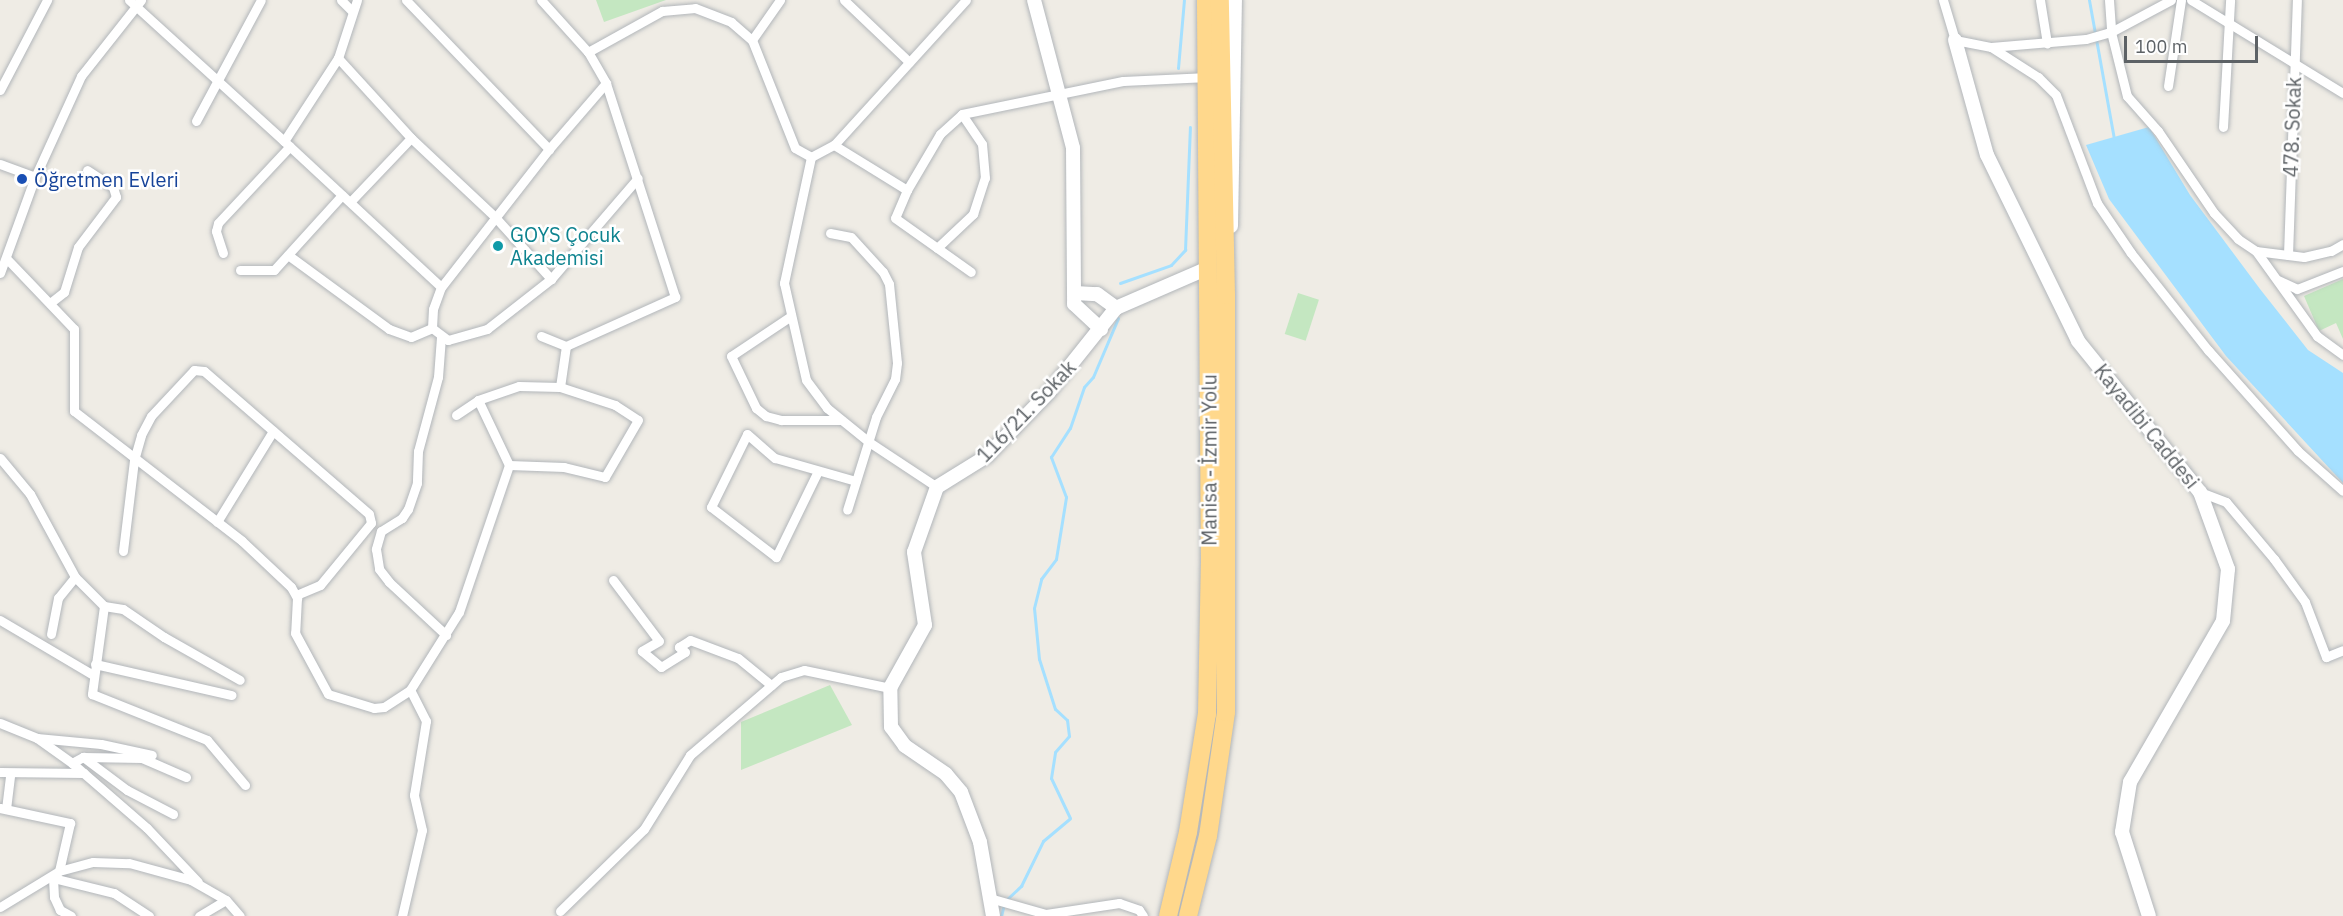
<!DOCTYPE html>
<meta charset="utf-8">
<style>
body{margin:0}
#map{position:relative;width:2343px;height:916px;overflow:hidden;background:#efece5;font-family:"IBM Plex Sans",sans-serif}
div>[style]{position:absolute}
[style*='--x']{left:calc(var(--x)*1px);top:calc(var(--y)*1px);width:calc(var(--w)*1px);rotate:calc(var(--a)*1deg)}
.green>*{inset:0;background:#c4e7c1;transform-origin:0 0}
.water>*{inset:0;background:#a5e0ff}
.stream>*{height:3px;margin:-1.5px;padding:0 1.5px;transform-origin:1.5px;border-radius:1.5px;background:#a5e0ff}
.roads{filter:drop-shadow(0 0 2px #b2b6ba) drop-shadow(0 0 2px #b2b6ba)}
.street>*{height:9px;margin:-4.5px;padding:0 4.5px;transform-origin:4.5px;border-radius:4.5px;background:#fff}
.secondary>*{height:14px;margin:-7px;padding:0 7px;transform-origin:7px;border-radius:7px;background:#fff}
.highway>*{height:18px;margin:-9px;padding:0 9px;transform-origin:9px;border-radius:9px;background:#ffd88c}
.dots>*{width:16px;height:16px;translate:-50% -50%;box-sizing:border-box;border:3px solid #fff;border-radius:50%}
span{translate:-50% -50%;white-space:nowrap;text-align:center;line-height:1.15;-webkit-text-stroke:5px #fff;paint-order:stroke}
.street-label{font-size:20px;color:#5d6266}
.transit-label{font-size:20px;color:#164399}
.left{translate:0 -50%;text-align:left}
.culture-label{font-size:20px;color:#0d838f}
.scale{position:absolute;left:2124px;top:36px;width:134px;height:27px;box-sizing:border-box;border:3px solid #5d6266;border-top:0;padding-left:8px;font-size:18px;line-height:21px;white-space:nowrap;color:#5d6266;-webkit-text-stroke:4px #fff;paint-order:stroke}
</style>
<div id="map">
<div class="green">
<i style="clip-path:polygon(596px 0,666px 0,604px 22px)"></i>
<i style="clip-path:polygon(2343px 279px,2343px 339px,2336px 323px,2319px 331px,2304px 296px)"></i>
<i style="left:1298px;top:293px;width:22px;height:43px;rotate:18deg"></i>
<i style="clip-path:polygon(830px 685px,852px 725px,741px 770px,741px 722px)"></i>
</div>
<div class="water">
<i style="clip-path:polygon(2149px 127px,2190px 195px,2260px 289px,2308px 350px,2343px 373px,2343px 483px,2226px 356px,2109px 199px,2086px 145px)"></i>
</div>
<div class="stream">
<i style="--x:2089;--y:0;--w:141;--a:79.8"></i>
<i style="--x:1178;--y:68;--w:68;--a:-85"></i>
<i style="--x:1120;--y:283;--w:54;--a:-19.4"></i>
<i style="--x:1171;--y:265;--w:21;--a:-47"></i>
<i style="--x:1185;--y:250;--w:123;--a:-87.7"></i>
<i style="--x:1006;--y:900;--w:21;--a:-43"></i>
<i style="--x:1021;--y:886;--w:50;--a:-63.9"></i>
<i style="--x:1043;--y:841;--w:35;--a:-40"></i>
<i style="--x:1070;--y:818;--w:44;--a:-115.4"></i>
<i style="--x:1051;--y:778;--w:26;--a:-81"></i>
<i style="--x:1055;--y:752;--w:21;--a:-49"></i>
<i style="--x:1069;--y:736;--w:16;--a:-97"></i>
<i style="--x:1067;--y:720;--w:16;--a:-137"></i>
<i style="--x:1055;--y:709;--w:52;--a:-107.7"></i>
<i style="--x:1039;--y:659;--w:51;--a:-95.6"></i>
<i style="--x:1034;--y:608;--w:30;--a:-76"></i>
<i style="--x:1041;--y:579;--w:25;--a:-53"></i>
<i style="--x:1056;--y:559;--w:63;--a:-80.8"></i>
<i style="--x:1066;--y:497;--w:43;--a:-110.6"></i>
<i style="--x:1051;--y:457;--w:35;--a:-57"></i>
<i style="--x:1070;--y:428;--w:43;--a:-71.1"></i>
<i style="--x:1084;--y:387;--w:13;--a:-48"></i>
<i style="--x:1093;--y:377;--w:64;--a:-67"></i>
<i style="--x:1001;--y:916;--w:12;--a:-76"></i>
</div>
<div class="roads">
<div class="street">
<i style="--x:129;--y:0;--w:210;--a:42.3"></i>
<i style="--x:341;--y:0;--w:16;--a:45"></i>
<i style="--x:357;--y:0;--w:61;--a:108.1"></i>
<i style="--x:338;--y:58;--w:99;--a:123"></i>
<i style="--x:284;--y:141;--w:214;--a:42.9"></i>
<i style="--x:406;--y:0;--w:207;--a:46.2"></i>
<i style="--x:844;--y:0;--w:90;--a:43.6"></i>
<i style="--x:1943;--y:0;--w:42;--a:73.3"></i>
<i style="--x:1955;--y:40;--w:37;--a:11"></i>
<i style="--x:1991;--y:47;--w:95;--a:-4.8"></i>
<i style="--x:2086;--y:39;--w:26;--a:-16"></i>
<i style="--x:2111;--y:32;--w:68;--a:-28.1"></i>
<i style="--x:2040;--y:0;--w:44;--a:80.8"></i>
<i style="--x:2109;--y:0;--w:32;--a:86"></i>
<i style="--x:2111;--y:32;--w:66;--a:76"></i>
<i style="--x:2127;--y:96;--w:47;--a:48.5"></i>
<i style="--x:2158;--y:131;--w:99;--a:55.7"></i>
<i style="--x:2214;--y:213;--w:35;--a:47"></i>
<i style="--x:2238;--y:239;--w:22;--a:34"></i>
<i style="--x:2256;--y:251;--w:48;--a:7.1"></i>
<i style="--x:2304;--y:257;--w:28;--a:-13"></i>
<i style="--x:2331;--y:251;--w:14;--a:-30"></i>
<i style="--x:2191;--y:0;--w:178;--a:31.5"></i>
<i style="--x:752;--y:40;--w:49;--a:-55"></i>
<i style="--x:1991;--y:47;--w:56;--a:32.6"></i>
<i style="--x:2038;--y:77;--w:25;--a:45"></i>
<i style="--x:2056;--y:95;--w:116;--a:69.2"></i>
<i style="--x:2097;--y:203;--w:60;--a:55.8"></i>
<i style="--x:2131;--y:253;--w:124;--a:51.6"></i>
<i style="--x:2208;--y:350;--w:135;--a:48.3"></i>
<i style="--x:2298;--y:451;--w:60;--a:41.6"></i>
<i style="--x:588;--y:52;--w:85;--a:-29"></i>
<i style="--x:662;--y:11;--w:33;--a:-5"></i>
<i style="--x:695;--y:8;--w:39;--a:21"></i>
<i style="--x:731;--y:22;--w:28;--a:41"></i>
<i style="--x:752;--y:40;--w:116;--a:68.3"></i>
<i style="--x:795;--y:148;--w:18;--a:29"></i>
<i style="--x:811;--y:157;--w:26;--a:-28"></i>
<i style="--x:834;--y:145;--w:196;--a:-47.7"></i>
<i style="--x:338;--y:58;--w:108;--a:47.6"></i>
<i style="--x:411;--y:138;--w:115;--a:43.2"></i>
<i style="--x:495;--y:217;--w:84;--a:47.9"></i>
<i style="--x:606;--y:83;--w:87;--a:130.8"></i>
<i style="--x:549;--y:149;--w:175;--a:128"></i>
<i style="--x:441;--y:287;--w:23;--a:110"></i>
<i style="--x:433;--y:309;--w:19;--a:93"></i>
<i style="--x:432;--y:328;--w:20;--a:37"></i>
<i style="--x:448;--y:340;--w:41;--a:-15.8"></i>
<i style="--x:487;--y:329;--w:81;--a:-38"></i>
<i style="--x:551;--y:279;--w:133;--a:-49.3"></i>
<i style="--x:2168;--y:86;--w:87;--a:-81.4"></i>
<i style="--x:0;--y:90;--w:102;--a:-62.4"></i>
<i style="--x:196;--y:121;--w:137;--a:-61.8"></i>
<i style="--x:2223;--y:127;--w:127;--a:-86.8"></i>
<i style="--x:834;--y:145;--w:86;--a:31.7"></i>
<i style="--x:907;--y:190;--w:65;--a:-59.5"></i>
<i style="--x:940;--y:134;--w:30;--a:-42"></i>
<i style="--x:962;--y:114;--w:164;--a:-11.6"></i>
<i style="--x:1123;--y:81;--w:85;--a:-2.7"></i>
<i style="--x:811;--y:157;--w:129;--a:102.1"></i>
<i style="--x:784;--y:283;--w:99;--a:77.2"></i>
<i style="--x:806;--y:380;--w:35;--a:53"></i>
<i style="--x:827;--y:408;--w:54;--a:39"></i>
<i style="--x:869;--y:442;--w:82;--a:33.5"></i>
<i style="--x:0;--y:164;--w:37;--a:20"></i>
<i style="--x:907;--y:190;--w:30;--a:113"></i>
<i style="--x:895;--y:218;--w:93;--a:35.4"></i>
<i style="--x:351;--y:201;--w:87;--a:-46.4"></i>
<i style="--x:830;--y:233;--w:21;--a:11"></i>
<i style="--x:851;--y:237;--w:47;--a:47.6"></i>
<i style="--x:883;--y:272;--w:13;--a:63"></i>
<i style="--x:889;--y:284;--w:79;--a:84.2"></i>
<i style="--x:897;--y:363;--w:16;--a:97"></i>
<i style="--x:895;--y:379;--w:42;--a:116.6"></i>
<i style="--x:876;--y:417;--w:97;--a:107.3"></i>
<i style="--x:937;--y:248;--w:50;--a:-43.4"></i>
<i style="--x:973;--y:214;--w:38;--a:-72"></i>
<i style="--x:985;--y:178;--w:34;--a:-95"></i>
<i style="--x:982;--y:144;--w:36;--a:-124"></i>
<i style="--x:2256;--y:251;--w:105;--a:54.3"></i>
<i style="--x:2317;--y:336;--w:32;--a:36"></i>
<i style="--x:223;--y:253;--w:23;--a:-108"></i>
<i style="--x:216;--y:231;--w:8;--a:-76"></i>
<i style="--x:218;--y:223;--w:105;--a:-46.9"></i>
<i style="--x:288;--y:255;--w:125;--a:36.2"></i>
<i style="--x:389;--y:329;--w:23;--a:20"></i>
<i style="--x:411;--y:337;--w:23;--a:-23"></i>
<i style="--x:2288;--y:255;--w:255;--a:-88"></i>
<i style="--x:7;--y:259;--w:97;--a:46.3"></i>
<i style="--x:74;--y:329;--w:82;--a:90"></i>
<i style="--x:74;--y:411;--w:212;--a:37.7"></i>
<i style="--x:242;--y:541;--w:67;--a:43.2"></i>
<i style="--x:291;--y:587;--w:13;--a:61"></i>
<i style="--x:297;--y:598;--w:35;--a:93"></i>
<i style="--x:295;--y:633;--w:69;--a:61.6"></i>
<i style="--x:328;--y:694;--w:48;--a:16.9"></i>
<i style="--x:374;--y:708;--w:10;--a:-6"></i>
<i style="--x:384;--y:707;--w:31;--a:-33"></i>
<i style="--x:240;--y:270;--w:34;--a:0"></i>
<i style="--x:274;--y:270;--w:101;--a:-47.8"></i>
<i style="--x:0;--y:273;--w:102;--a:-70"></i>
<i style="--x:35;--y:177;--w:111;--a:-65.5"></i>
<i style="--x:81;--y:76;--w:97;--a:-51.7"></i>
<i style="--x:2278;--y:280;--w:21;--a:25"></i>
<i style="--x:2297;--y:289;--w:49;--a:-21.4"></i>
<i style="--x:50;--y:303;--w:18;--a:-38"></i>
<i style="--x:64;--y:292;--w:47;--a:-72.7"></i>
<i style="--x:78;--y:247;--w:63;--a:-52.8"></i>
<i style="--x:116;--y:197;--w:10;--a:-107"></i>
<i style="--x:113;--y:187;--w:31;--a:-147"></i>
<i style="--x:791;--y:316;--w:72;--a:146.3"></i>
<i style="--x:731;--y:356;--w:58;--a:64.3"></i>
<i style="--x:756;--y:408;--w:13;--a:39"></i>
<i style="--x:766;--y:416;--w:16;--a:15"></i>
<i style="--x:781;--y:420;--w:60;--a:0"></i>
<i style="--x:541;--y:336;--w:27;--a:22"></i>
<i style="--x:566;--y:346;--w:120;--a:-24.2"></i>
<i style="--x:675;--y:297;--w:225;--a:-107.9"></i>
<i style="--x:606;--y:83;--w:36;--a:-120"></i>
<i style="--x:588;--y:52;--w:70;--a:-132.1"></i>
<i style="--x:441;--y:337;--w:40;--a:94.3"></i>
<i style="--x:438;--y:377;--w:77;--a:105.1"></i>
<i style="--x:418;--y:451;--w:32;--a:92"></i>
<i style="--x:417;--y:483;--w:28;--a:109"></i>
<i style="--x:408;--y:509;--w:11;--a:124"></i>
<i style="--x:402;--y:518;--w:25;--a:148"></i>
<i style="--x:381;--y:531;--w:19;--a:106"></i>
<i style="--x:376;--y:549;--w:20;--a:81"></i>
<i style="--x:379;--y:569;--w:16;--a:52"></i>
<i style="--x:389;--y:582;--w:78;--a:42.9"></i>
<i style="--x:519;--y:386;--w:41;--a:1.4"></i>
<i style="--x:560;--y:387;--w:58;--a:18.1"></i>
<i style="--x:615;--y:405;--w:27;--a:33"></i>
<i style="--x:638;--y:420;--w:66;--a:120.1"></i>
<i style="--x:605;--y:477;--w:42;--a:-166.3"></i>
<i style="--x:564;--y:467;--w:55;--a:-177.9"></i>
<i style="--x:509;--y:465;--w:72;--a:-115.5"></i>
<i style="--x:478;--y:400;--w:43;--a:-18.9"></i>
<i style="--x:560;--y:387;--w:41;--a:-81.7"></i>
<i style="--x:456;--y:415;--w:27;--a:-34"></i>
<i style="--x:0;--y:458;--w:47;--a:50.2"></i>
<i style="--x:30;--y:494;--w:94;--a:61.5"></i>
<i style="--x:75;--y:577;--w:41;--a:45"></i>
<i style="--x:104;--y:606;--w:19;--a:9"></i>
<i style="--x:123;--y:609;--w:50;--a:34.3"></i>
<i style="--x:164;--y:637;--w:87;--a:29.5"></i>
<i style="--x:818;--y:471;--w:96;--a:116"></i>
<i style="--x:776;--y:557;--w:82;--a:-142.4"></i>
<i style="--x:711;--y:507;--w:81;--a:-63.7"></i>
<i style="--x:747;--y:434;--w:37;--a:41"></i>
<i style="--x:775;--y:458;--w:84;--a:15.9"></i>
<i style="--x:2200;--y:492;--w:28;--a:21"></i>
<i style="--x:2226;--y:502;--w:75;--a:49.9"></i>
<i style="--x:2274;--y:559;--w:53;--a:54.2"></i>
<i style="--x:2305;--y:602;--w:59;--a:69.1"></i>
<i style="--x:2326;--y:657;--w:18;--a:-22"></i>
<i style="--x:217;--y:522;--w:107;--a:-58.4"></i>
<i style="--x:123;--y:551;--w:92;--a:-83.1"></i>
<i style="--x:134;--y:460;--w:26;--a:-74"></i>
<i style="--x:141;--y:435;--w:21;--a:-62"></i>
<i style="--x:151;--y:416;--w:63;--a:-46.9"></i>
<i style="--x:194;--y:370;--w:10;--a:6"></i>
<i style="--x:204;--y:371;--w:218;--a:40.9"></i>
<i style="--x:369;--y:514;--w:9;--a:77"></i>
<i style="--x:371;--y:523;--w:80;--a:129.4"></i>
<i style="--x:320;--y:585;--w:26;--a:157"></i>
<i style="--x:613;--y:580;--w:76;--a:53"></i>
<i style="--x:659;--y:641;--w:20;--a:150"></i>
<i style="--x:642;--y:651;--w:25;--a:40"></i>
<i style="--x:661;--y:667;--w:28;--a:-32"></i>
<i style="--x:685;--y:652;--w:8;--a:-140"></i>
<i style="--x:679;--y:647;--w:13;--a:-32"></i>
<i style="--x:690;--y:640;--w:51;--a:20.6"></i>
<i style="--x:738;--y:658;--w:43;--a:39.3"></i>
<i style="--x:104;--y:606;--w:89;--a:97.8"></i>
<i style="--x:92;--y:694;--w:124;--a:21.8"></i>
<i style="--x:207;--y:740;--w:59;--a:49.8"></i>
<i style="--x:0;--y:620;--w:108;--a:30.6"></i>
<i style="--x:51;--y:634;--w:37;--a:-79"></i>
<i style="--x:58;--y:598;--w:27;--a:-51"></i>
<i style="--x:95;--y:664;--w:140;--a:12.8"></i>
<i style="--x:0;--y:723;--w:40;--a:22"></i>
<i style="--x:37;--y:738;--w:64;--a:5.4"></i>
<i style="--x:101;--y:744;--w:52;--a:12.2"></i>
<i style="--x:37;--y:738;--w:43;--a:35.5"></i>
<i style="--x:72;--y:763;--w:99;--a:40.9"></i>
<i style="--x:147;--y:828;--w:74;--a:46.6"></i>
<i style="--x:83;--y:757;--w:55;--a:36.9"></i>
<i style="--x:127;--y:790;--w:52;--a:27.6"></i>
<i style="--x:72;--y:763;--w:13;--a:-29"></i>
<i style="--x:83;--y:757;--w:59;--a:1"></i>
<i style="--x:142;--y:758;--w:48;--a:23.4"></i>
<i style="--x:0;--y:772;--w:84;--a:0.7"></i>
<i style="--x:0;--y:808;--w:72;--a:12.1"></i>
<i style="--x:70;--y:823;--w:49;--a:102.9"></i>
<i style="--x:6;--y:809;--w:35;--a:-83"></i>
<i style="--x:993;--y:899;--w:55;--a:15.8"></i>
<i style="--x:1046;--y:914;--w:74;--a:-8.6"></i>
<i style="--x:1119;--y:903;--w:21;--a:19"></i>
<i style="--x:1139;--y:910;--w:7;--a:56"></i>
<i style="--x:0;--y:907;--w:69;--a:-31.4"></i>
<i style="--x:59;--y:871;--w:35;--a:-15"></i>
<i style="--x:93;--y:862;--w:36;--a:2"></i>
<i style="--x:129;--y:863;--w:64;--a:15.3"></i>
<i style="--x:191;--y:880;--w:40;--a:29.7"></i>
<i style="--x:226;--y:900;--w:21;--a:49"></i>
<i style="--x:560;--y:911;--w:117;--a:-44.3"></i>
<i style="--x:644;--y:829;--w:87;--a:-58.1"></i>
<i style="--x:690;--y:755;--w:120;--a:-40.6"></i>
<i style="--x:781;--y:677;--w:24;--a:-17"></i>
<i style="--x:804;--y:670;--w:88;--a:11.8"></i>
<i style="--x:71;--y:916;--w:13;--a:-151"></i>
<i style="--x:60;--y:910;--w:14;--a:-115"></i>
<i style="--x:54;--y:897;--w:19;--a:-93"></i>
<i style="--x:53;--y:878;--w:63;--a:13.8"></i>
<i style="--x:114;--y:893;--w:42;--a:33.3"></i>
<i style="--x:199;--y:916;--w:31;--a:-31"></i>
<i style="--x:402;--y:916;--w:88;--a:-76.9"></i>
<i style="--x:422;--y:830;--w:36;--a:-103"></i>
<i style="--x:414;--y:795;--w:75;--a:-80.8"></i>
<i style="--x:426;--y:721;--w:35;--a:-117"></i>
<i style="--x:410;--y:690;--w:92;--a:-57.9"></i>
<i style="--x:459;--y:612;--w:155;--a:-71.2"></i>
</div>
<div class="secondary">
<i style="--x:1034;--y:0;--w:153;--a:75.2"></i>
<i style="--x:1073;--y:148;--w:156;--a:89.6"></i>
<i style="--x:1074;--y:304;--w:37;--a:43"></i>
<i style="--x:1955;--y:40;--w:119;--a:74.5"></i>
<i style="--x:1987;--y:155;--w:207;--a:63.9"></i>
<i style="--x:2078;--y:341;--w:194;--a:51.1"></i>
<i style="--x:2200;--y:492;--w:82;--a:70"></i>
<i style="--x:2228;--y:569;--w:52;--a:95.5"></i>
<i style="--x:2223;--y:621;--w:186;--a:120"></i>
<i style="--x:2130;--y:782;--w:51;--a:99.1"></i>
<i style="--x:2122;--y:832;--w:88;--a:72.2"></i>
<i style="--x:1231;--y:226;--w:226;--a:-89"></i>
<i style="--x:1075;--y:293;--w:22;--a:3"></i>
<i style="--x:1097;--y:294;--w:24;--a:36"></i>
<i style="--x:993;--y:916;--w:75;--a:-100"></i>
<i style="--x:980;--y:842;--w:53;--a:-110.8"></i>
<i style="--x:961;--y:792;--w:23;--a:-130"></i>
<i style="--x:946;--y:774;--w:50;--a:-145.7"></i>
<i style="--x:905;--y:746;--w:24;--a:-126"></i>
<i style="--x:891;--y:727;--w:39;--a:-91"></i>
<i style="--x:890;--y:688;--w:72;--a:-60.9"></i>
<i style="--x:925;--y:625;--w:74;--a:-98.6"></i>
<i style="--x:914;--y:552;--w:69;--a:-70.5"></i>
<i style="--x:937;--y:487;--w:59;--a:-31.8"></i>
<i style="--x:987;--y:456;--w:89;--a:-45.9"></i>
<i style="--x:1049;--y:392;--w:107;--a:-51.4"></i>
<i style="--x:1116;--y:308;--w:100;--a:-23.5"></i>
</div>
<div class="highway">
<i style="--x:1168;--y:916;--w:86;--a:-76.6"></i>
<i style="--x:1188;--y:832;--w:120;--a:-80.9"></i>
<i style="--x:1207;--y:714;--w:150;--a:-88.9"></i>
<i style="--x:1210;--y:564;--w:564;--a:-90.41"></i>
<i style="--x:1188;--y:916;--w:82;--a:-76"></i>
<i style="--x:1208;--y:836;--w:125;--a:-81.7"></i>
<i style="--x:1226;--y:712;--w:417;--a:-90"></i>
<i style="--x:1226;--y:295;--w:295;--a:-91.2"></i>
</div>
</div>
<div class="dots">
<i style="left:22px;top:179px;background:#1a4fb4"></i>
<i style="left:498px;top:246px;background:#0f9aa8"></i>
</div>
<div class="street-label">
<span style="left:2292px;top:127px;rotate:-88deg">478. Sokak</span>
<span style="left:1026px;top:411px;rotate:-46deg">116/21. Sokak</span>
<span style="left:2147px;top:426px;rotate:51deg">Kayadibi Caddesi</span>
<span style="left:1209px;top:460px;rotate:-90deg">Manisa - İzmir Yolu</span>
</div>
<div class="transit-label">
<span class="left" style="left:34px;top:179px">Öğretmen Evleri</span>
</div>
<div class="culture-label">
<span class="left" style="left:510px;top:246px">GOYS Çocuk<br>Akademisi</span>
</div>
<div class="scale">100 m</div>
</div>
